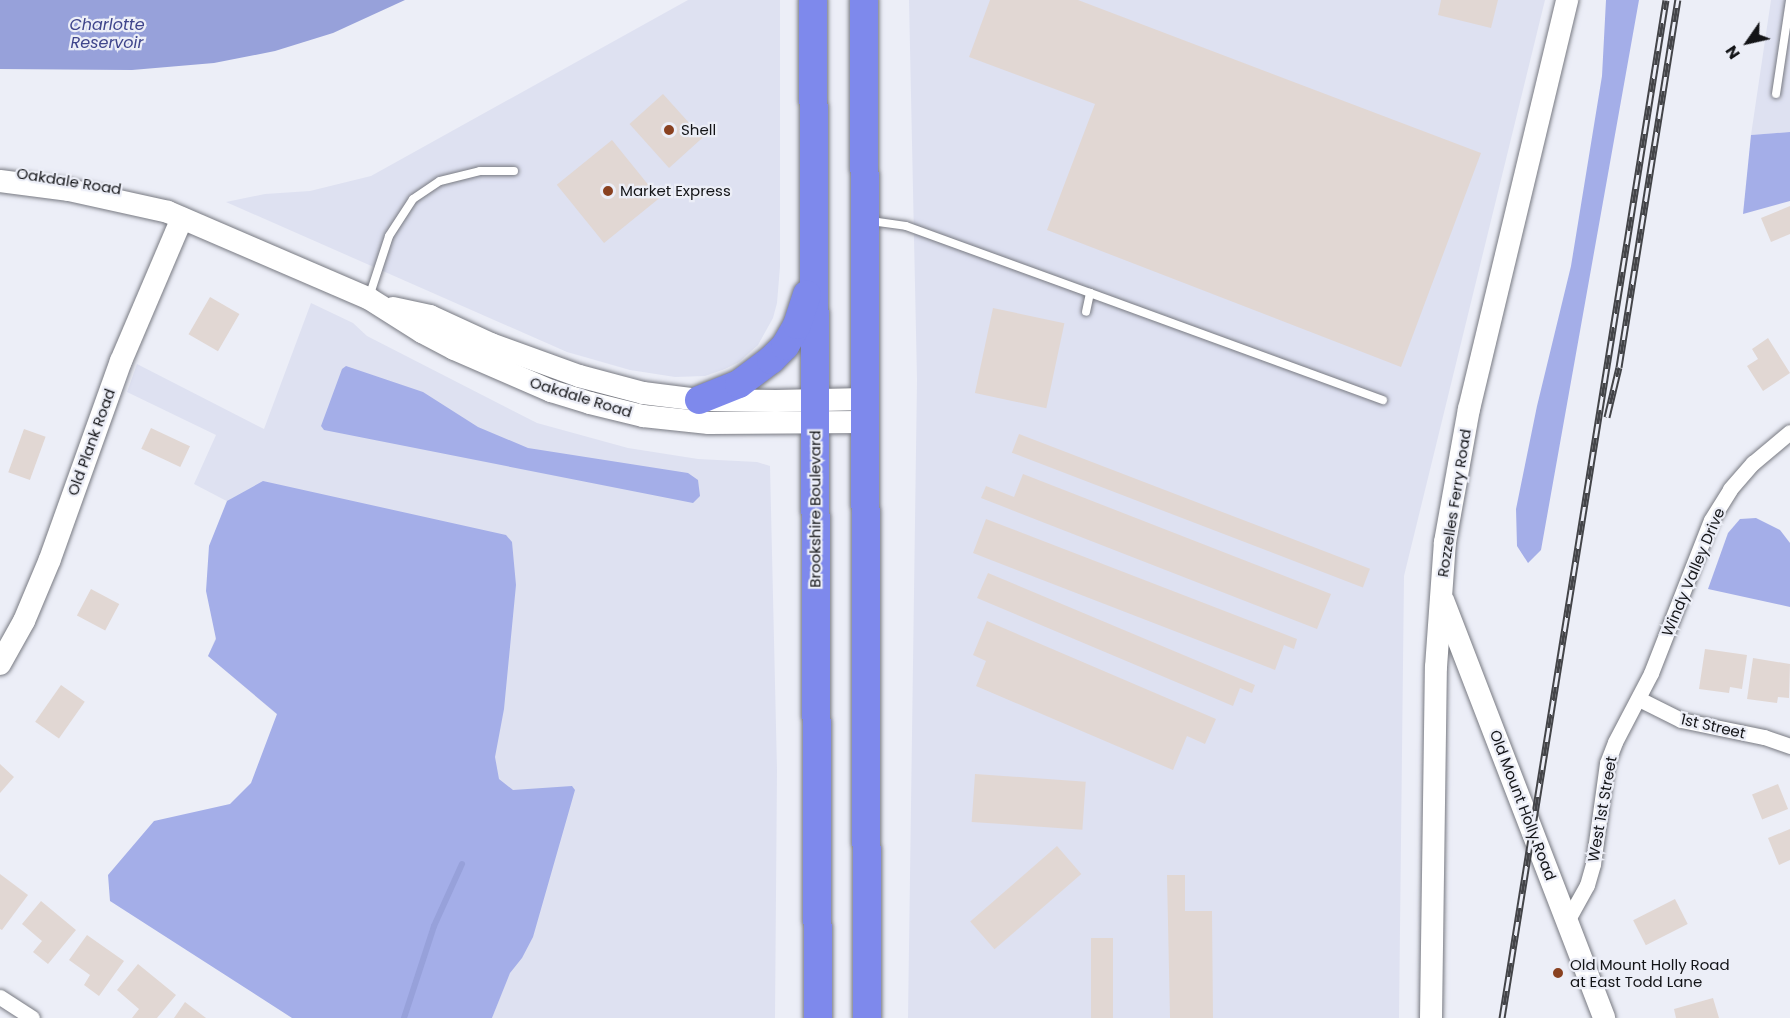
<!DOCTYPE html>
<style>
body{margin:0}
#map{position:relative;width:1790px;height:1018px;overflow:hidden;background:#eceef7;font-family:Poppins,sans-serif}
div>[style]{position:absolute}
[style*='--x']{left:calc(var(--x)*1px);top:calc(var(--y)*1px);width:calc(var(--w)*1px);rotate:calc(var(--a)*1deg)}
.built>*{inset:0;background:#dee1f1}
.forest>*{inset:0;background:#a4aee8}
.water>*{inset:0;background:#97a1da}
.stream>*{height:6px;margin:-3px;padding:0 3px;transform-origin:3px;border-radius:3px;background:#97a1da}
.building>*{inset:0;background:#e1d7d3;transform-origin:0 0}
.roads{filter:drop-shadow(0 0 2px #787a82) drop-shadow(0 0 2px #787a82)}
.lane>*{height:8px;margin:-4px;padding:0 4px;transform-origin:4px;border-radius:4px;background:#fff}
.street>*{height:15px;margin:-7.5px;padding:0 7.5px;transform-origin:7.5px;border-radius:7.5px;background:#fff}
.secondary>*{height:22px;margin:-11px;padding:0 11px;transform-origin:11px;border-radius:11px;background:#fff}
.highway>*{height:28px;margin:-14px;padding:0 14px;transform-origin:14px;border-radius:14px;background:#7e89ec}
.rail>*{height:7px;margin-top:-3.5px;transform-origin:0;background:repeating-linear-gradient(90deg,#eceef7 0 14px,#434448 0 28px);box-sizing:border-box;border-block:2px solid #434448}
.dots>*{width:16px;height:16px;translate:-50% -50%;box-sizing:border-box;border:3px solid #eceef7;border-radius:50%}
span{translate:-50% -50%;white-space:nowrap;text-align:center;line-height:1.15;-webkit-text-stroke:4.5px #eceef7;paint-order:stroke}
.poi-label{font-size:15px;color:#131417}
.left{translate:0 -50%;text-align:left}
.street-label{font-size:15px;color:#131417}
.water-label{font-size:16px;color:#3f458b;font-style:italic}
.north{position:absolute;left:1718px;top:12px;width:60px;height:60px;-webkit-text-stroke:4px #eceef7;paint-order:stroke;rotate:236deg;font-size:16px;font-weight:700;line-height:24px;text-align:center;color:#131417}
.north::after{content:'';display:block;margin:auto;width:21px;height:27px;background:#131417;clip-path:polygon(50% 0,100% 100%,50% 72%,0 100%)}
</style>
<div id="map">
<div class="built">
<i style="clip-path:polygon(688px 0,780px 0,780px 267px,777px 303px,773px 318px,758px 345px,739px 362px,725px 369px,705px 376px,675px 377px,630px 370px,567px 352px,226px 202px,265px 194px,310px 191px,371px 176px)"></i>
<i style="clip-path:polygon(909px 0,1545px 0,1404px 576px,1399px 1018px,908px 1018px,917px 380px)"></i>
<i style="clip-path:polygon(1771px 0,1790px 0,1790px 132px,1751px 135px)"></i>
<i style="clip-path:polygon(311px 303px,353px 323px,367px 336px,537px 423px,628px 448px,698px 459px,757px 462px,770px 466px,777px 770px,775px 1018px,492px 1018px,527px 927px,208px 656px,265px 521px,194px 484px,216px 435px,127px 392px,137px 364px,264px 429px)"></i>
</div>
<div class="forest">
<i style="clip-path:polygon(1606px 0,1639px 0,1541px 550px,1528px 563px,1517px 546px,1516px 509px,1537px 406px,1571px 266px,1602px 76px)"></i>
<i style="clip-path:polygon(1790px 132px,1790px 201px,1743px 214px,1751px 135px)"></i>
<i style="clip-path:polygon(346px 366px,423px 392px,478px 427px,528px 448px,688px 473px,698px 480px,700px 496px,693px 503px,324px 430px,321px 426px,342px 369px)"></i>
<i style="clip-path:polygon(263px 481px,506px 535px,512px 542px,516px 585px,504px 709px,495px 757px,499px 779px,513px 790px,572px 786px,575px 790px,533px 937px,522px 958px,510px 973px,492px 1018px,292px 1018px,110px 901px,108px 875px,154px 821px,230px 804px,251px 783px,277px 714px,208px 656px,216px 639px,206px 591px,209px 546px,227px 501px)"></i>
<i style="clip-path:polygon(1756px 518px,1780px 530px,1790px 543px,1790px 607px,1708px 589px,1728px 533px,1740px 519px)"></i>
</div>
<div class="water">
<i style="clip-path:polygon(0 0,405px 0,333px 33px,275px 51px,214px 63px,132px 70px,0 69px)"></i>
</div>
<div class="stream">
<i style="--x:404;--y:1018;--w:97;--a:-71.9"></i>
<i style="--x:434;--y:926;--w:68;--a:-65.7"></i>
</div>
<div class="building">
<i style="clip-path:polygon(990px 0,1078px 0,1481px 153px,1401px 367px,1047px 230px,1095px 104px,969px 57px)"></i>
<i style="clip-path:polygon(1441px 0,1498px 0,1491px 28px,1438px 15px)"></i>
<i style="left:663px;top:94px;width:59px;height:45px;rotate:48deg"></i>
<i style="left:612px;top:140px;width:75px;height:71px;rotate:51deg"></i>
<i style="clip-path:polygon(1790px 206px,1790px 234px,1771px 242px,1761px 218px)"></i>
<i style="left:210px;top:297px;width:34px;height:43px;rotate:30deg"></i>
<i style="left:993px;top:308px;width:73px;height:87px;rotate:12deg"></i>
<i style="clip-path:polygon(1768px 338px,1790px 373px,1763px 391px,1747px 366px,1758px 359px,1752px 349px)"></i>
<i style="left:151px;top:428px;width:43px;height:23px;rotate:25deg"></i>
<i style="left:24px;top:429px;width:23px;height:46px;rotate:20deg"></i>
<i style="left:1019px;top:434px;width:376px;height:20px;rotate:21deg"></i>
<i style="clip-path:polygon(1023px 474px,1331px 594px,1317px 629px,981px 498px,986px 486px,1014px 497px)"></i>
<i style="clip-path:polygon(986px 519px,1297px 639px,1294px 649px,1284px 645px,1275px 670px,973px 553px)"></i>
<i style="clip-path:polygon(988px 573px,1255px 685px,1252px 693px,1240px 688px,1233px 706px,977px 598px)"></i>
<i style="left:91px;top:589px;width:32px;height:30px;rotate:28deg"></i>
<i style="clip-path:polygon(987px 621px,1216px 719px,1205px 744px,1187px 736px,1173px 770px,976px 686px,986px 661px,973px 655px)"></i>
<i style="clip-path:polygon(1705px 649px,1747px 655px,1742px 689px,1730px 687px,1729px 693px,1699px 689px)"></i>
<i style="clip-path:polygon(1753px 658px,1790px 664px,1789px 698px,1778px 697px,1777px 703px,1747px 699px)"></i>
<i style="left:61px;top:685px;width:29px;height:45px;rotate:35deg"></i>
<i style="clip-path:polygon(0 764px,14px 777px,0 793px)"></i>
<i style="left:975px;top:774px;width:111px;height:48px;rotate:4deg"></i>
<i style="left:1778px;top:784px;width:27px;height:28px;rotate:68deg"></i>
<i style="clip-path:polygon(1790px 829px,1790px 860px,1779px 865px,1768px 838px)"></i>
<i style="left:1057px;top:846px;width:37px;height:115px;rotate:49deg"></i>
<i style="clip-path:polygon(0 874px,28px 895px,2px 930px,0 929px)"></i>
<i style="clip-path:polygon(1167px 875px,1185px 875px,1185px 911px,1212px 911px,1213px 1018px,1170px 1018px)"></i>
<i style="left:1675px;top:899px;width:28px;height:47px;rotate:63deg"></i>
<i style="clip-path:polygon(41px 901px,76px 930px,48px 964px,33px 952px,42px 941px,22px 924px)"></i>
<i style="clip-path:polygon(87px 935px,124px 961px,99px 996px,84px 985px,90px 975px,69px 960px)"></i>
<i style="left:1091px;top:938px;width:22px;height:80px"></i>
<i style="clip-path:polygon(138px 964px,176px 995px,157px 1018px,132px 1018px,139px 1009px,117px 990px)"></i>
<i style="clip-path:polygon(1713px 998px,1719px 1018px,1676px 1018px,1674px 1009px)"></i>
<i style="clip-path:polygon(185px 1002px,206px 1018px,174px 1018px)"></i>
</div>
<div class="roads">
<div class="lane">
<i style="--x:1776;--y:94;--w:95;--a:-81.5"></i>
<i style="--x:871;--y:221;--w:35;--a:8"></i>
<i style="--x:906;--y:226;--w:196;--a:20"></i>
<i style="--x:1090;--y:293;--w:19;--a:102"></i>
<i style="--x:1090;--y:293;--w:312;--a:20.1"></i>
<i style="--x:369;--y:297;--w:64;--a:-71.8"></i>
<i style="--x:389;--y:236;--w:44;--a:-57"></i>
<i style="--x:413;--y:199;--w:32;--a:-34"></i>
<i style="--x:440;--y:181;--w:41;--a:-14"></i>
<i style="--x:480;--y:171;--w:34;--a:0"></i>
</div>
<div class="street">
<i style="--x:1639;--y:699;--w:47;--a:26.6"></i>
<i style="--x:1681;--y:720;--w:85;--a:11.6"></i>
<i style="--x:1764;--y:737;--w:28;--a:19"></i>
<i style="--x:1567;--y:921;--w:41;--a:-60.9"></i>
<i style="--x:1587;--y:885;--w:22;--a:-74"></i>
<i style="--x:1593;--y:864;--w:102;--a:-82.1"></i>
<i style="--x:1607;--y:763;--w:22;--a:-69"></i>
<i style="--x:1615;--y:742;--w:78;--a:-62.4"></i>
<i style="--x:1651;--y:673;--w:164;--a:-68.6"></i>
<i style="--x:1711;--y:520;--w:36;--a:-58"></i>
<i style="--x:1730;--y:489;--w:35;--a:-49"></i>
<i style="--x:1753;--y:463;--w:48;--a:-40"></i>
<i style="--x:0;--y:997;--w:38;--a:33"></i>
</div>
<div class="secondary">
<i style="--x:0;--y:181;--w:70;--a:7.4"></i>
<i style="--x:69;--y:190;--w:101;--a:12.5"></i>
<i style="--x:168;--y:212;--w:218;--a:23.3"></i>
<i style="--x:368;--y:298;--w:64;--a:32.2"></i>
<i style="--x:422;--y:332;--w:36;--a:28"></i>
<i style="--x:454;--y:349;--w:106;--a:23.4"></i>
<i style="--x:551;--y:391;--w:41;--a:17.1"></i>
<i style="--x:590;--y:403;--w:55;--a:13.8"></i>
<i style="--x:643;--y:416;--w:66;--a:6.1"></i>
<i style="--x:709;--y:423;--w:157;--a:-0.4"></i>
<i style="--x:393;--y:308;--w:38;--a:12"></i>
<i style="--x:430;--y:316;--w:67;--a:24.7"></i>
<i style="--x:491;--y:344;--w:94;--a:20"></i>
<i style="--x:579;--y:376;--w:66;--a:14.9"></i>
<i style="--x:643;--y:393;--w:56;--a:7.1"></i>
<i style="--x:699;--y:400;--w:77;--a:0.7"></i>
<i style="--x:776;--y:401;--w:89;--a:-1.3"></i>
<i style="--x:1443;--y:600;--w:448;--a:68.9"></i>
<i style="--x:0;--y:664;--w:49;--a:-60.8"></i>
<i style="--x:24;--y:621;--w:67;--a:-67.2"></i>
<i style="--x:50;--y:559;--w:210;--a:-70.3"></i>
<i style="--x:121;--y:361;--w:155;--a:-66.9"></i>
<i style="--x:1431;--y:1018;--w:351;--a:-89.2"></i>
<i style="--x:1436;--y:667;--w:125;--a:-85.9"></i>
<i style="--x:1445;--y:542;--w:135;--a:-79.8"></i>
<i style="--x:1469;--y:409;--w:421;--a:-76.5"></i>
</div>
<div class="highway">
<i style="--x:813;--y:0;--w:1018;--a:89.72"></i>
<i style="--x:864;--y:0;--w:1018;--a:89.83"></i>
<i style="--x:699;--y:400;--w:43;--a:-21.8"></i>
<i style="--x:739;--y:384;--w:40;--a:-37"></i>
<i style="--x:771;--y:360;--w:20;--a:-45"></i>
<i style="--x:785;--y:346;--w:24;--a:-60"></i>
<i style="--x:797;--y:325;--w:32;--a:-72"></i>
</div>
</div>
<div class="rail">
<i style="--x:1607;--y:417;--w:51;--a:-76.5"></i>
<i style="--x:1619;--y:367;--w:372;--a:-80.9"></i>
<i style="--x:1502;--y:1018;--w:1031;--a:-80.85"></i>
</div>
<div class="dots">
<i style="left:669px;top:130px;background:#894120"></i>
<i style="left:608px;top:191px;background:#894120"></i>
<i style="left:1558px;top:973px;background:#894120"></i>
</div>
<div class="poi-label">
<span class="left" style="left:681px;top:130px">Shell</span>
<span class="left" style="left:620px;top:191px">Market Express</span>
<span class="left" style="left:1570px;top:973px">Old Mount Holly Road<br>at East Todd Lane</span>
</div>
<div class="street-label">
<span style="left:69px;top:181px;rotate:9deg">Oakdale Road</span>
<span style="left:581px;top:397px;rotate:17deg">Oakdale Road</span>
<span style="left:91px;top:442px;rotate:-70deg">Old Plank Road</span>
<span style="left:1454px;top:503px;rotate:-81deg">Rozzelles Ferry Road</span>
<span style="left:815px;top:509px;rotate:-90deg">Brookshire Boulevard</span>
<span style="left:1693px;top:572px;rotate:-67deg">Windy Valley Drive</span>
<span style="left:1713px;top:726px;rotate:13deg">1st Street</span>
<span style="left:1523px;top:805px;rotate:69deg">Old Mount Holly Road</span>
<span style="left:1602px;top:809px;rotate:-80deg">West 1st Street</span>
</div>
<div class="water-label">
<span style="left:107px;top:34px">Charlotte<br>Reservoir</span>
</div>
<div class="north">N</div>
</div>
